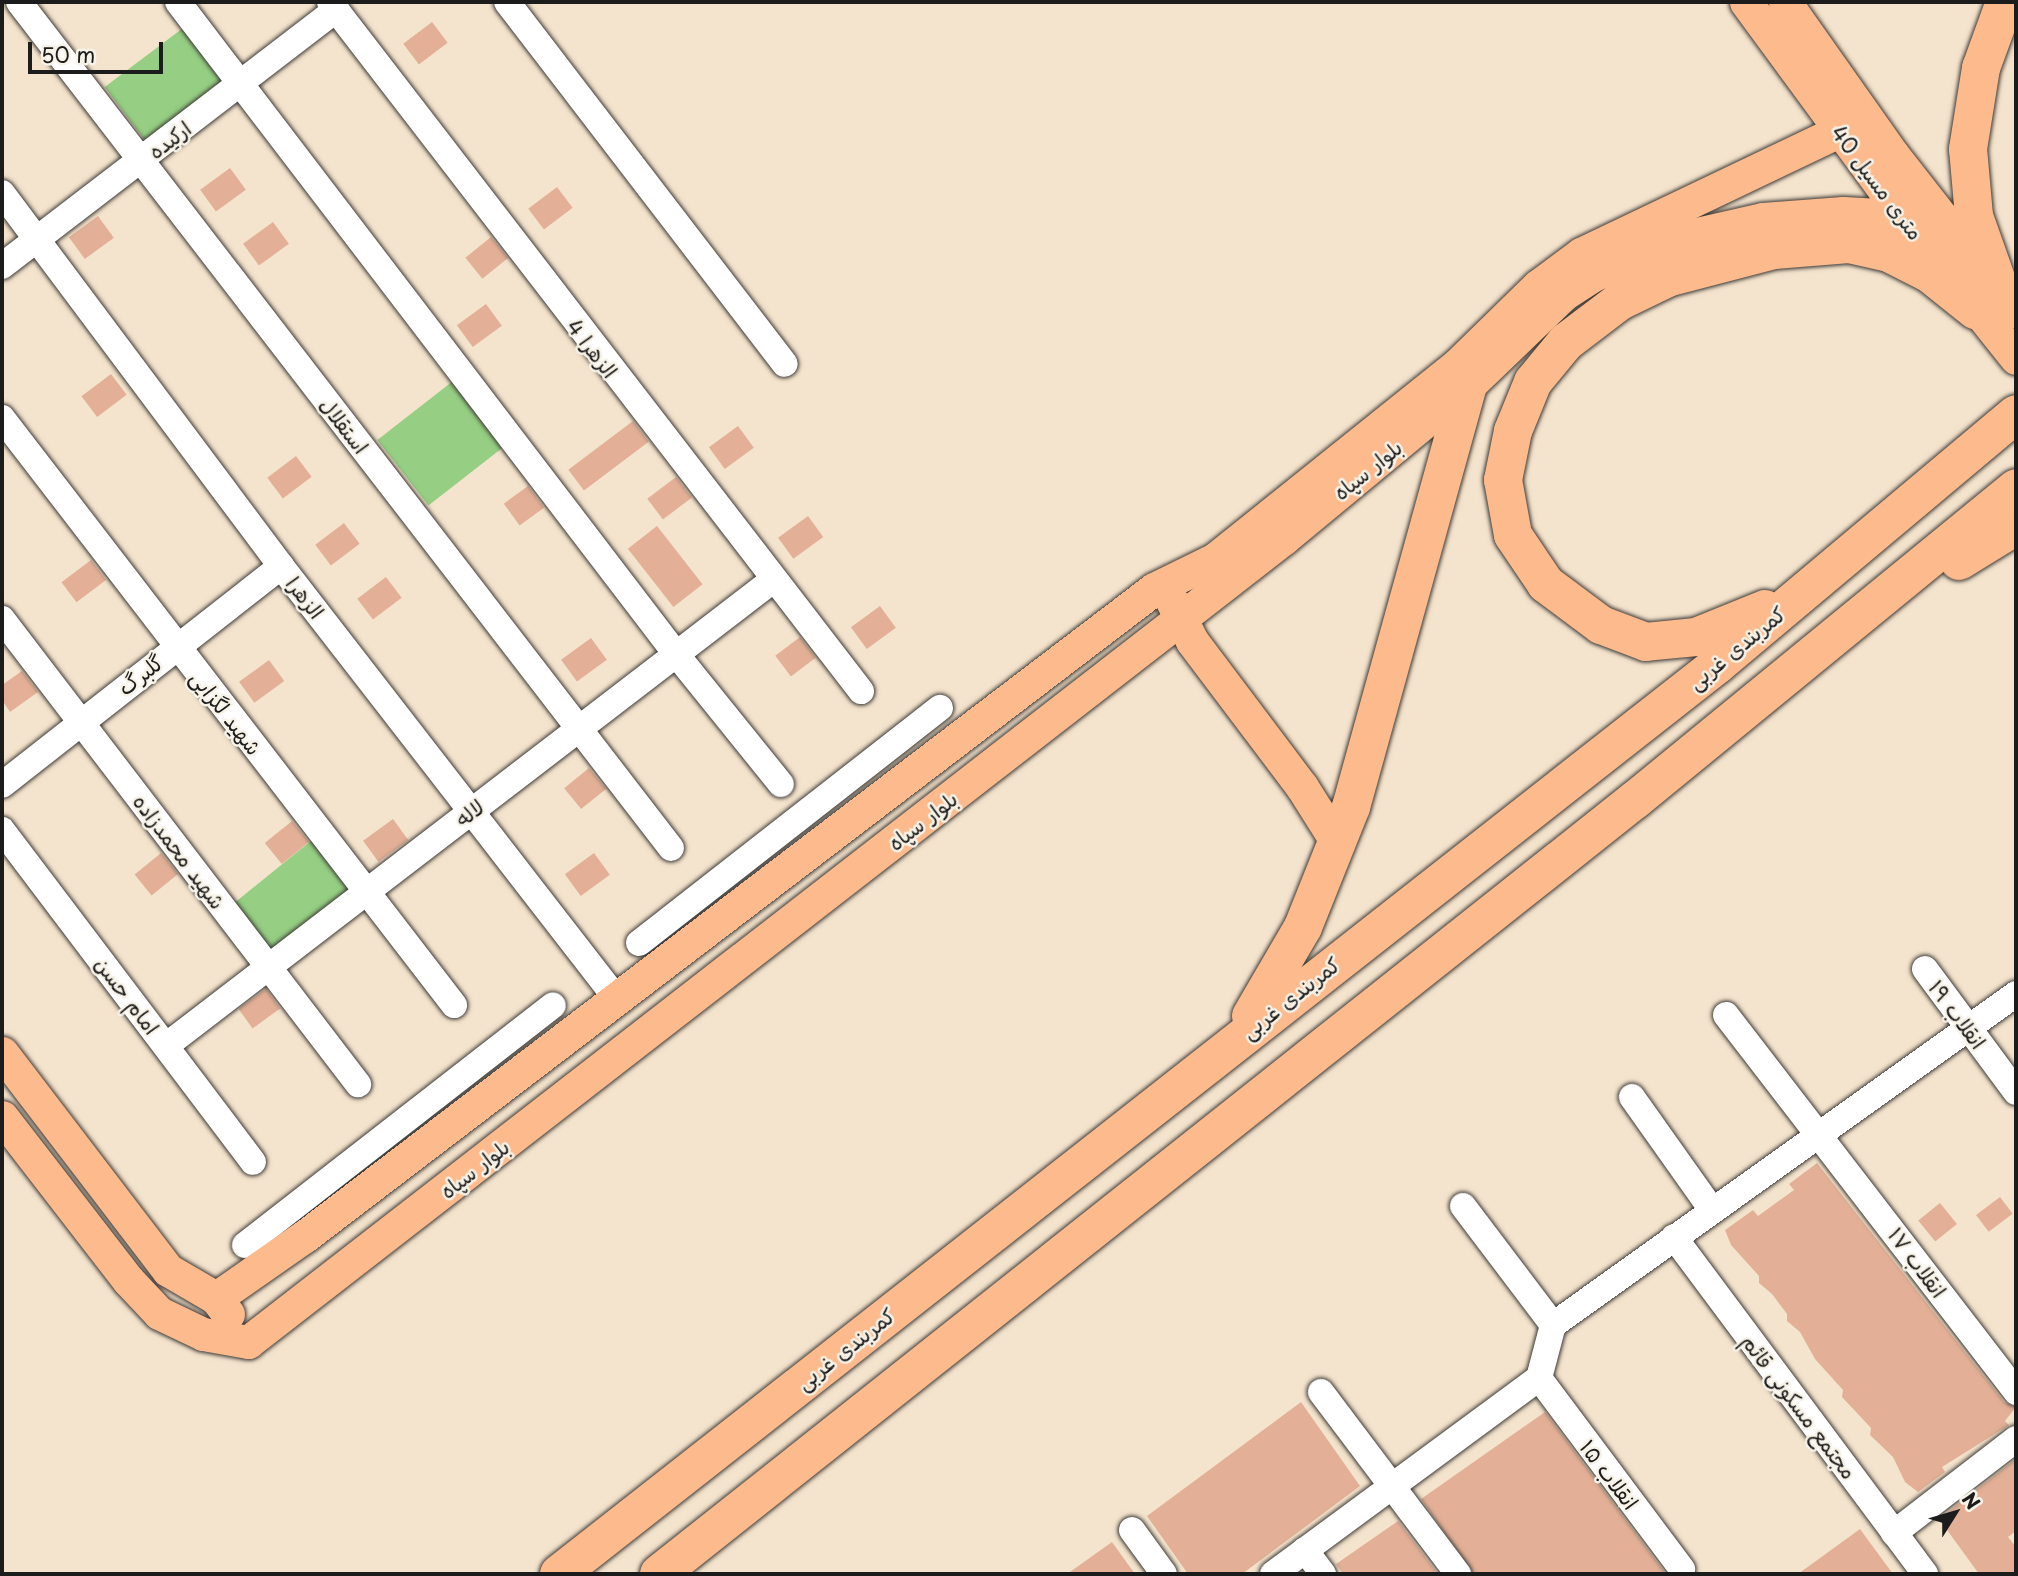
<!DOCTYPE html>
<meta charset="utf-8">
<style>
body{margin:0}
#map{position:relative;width:2018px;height:1576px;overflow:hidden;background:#f5e4cd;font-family:"Playpen Sans","Playpen Sans Arabic",sans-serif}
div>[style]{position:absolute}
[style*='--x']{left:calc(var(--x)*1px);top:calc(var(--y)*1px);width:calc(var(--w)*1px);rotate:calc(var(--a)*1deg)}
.green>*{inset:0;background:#96cf83;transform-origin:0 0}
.building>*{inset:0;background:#e3b097;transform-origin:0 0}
.roads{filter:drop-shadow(0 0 2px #3d3a37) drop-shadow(0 0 2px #3d3a37)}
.minor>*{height:26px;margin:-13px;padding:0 13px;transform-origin:13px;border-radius:13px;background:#fff}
.major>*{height:33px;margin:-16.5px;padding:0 16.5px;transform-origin:16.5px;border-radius:16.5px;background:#fcba8d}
.highway>*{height:38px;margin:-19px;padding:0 19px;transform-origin:19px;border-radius:19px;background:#fcba8d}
span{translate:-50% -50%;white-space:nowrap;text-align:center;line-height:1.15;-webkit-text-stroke:5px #f7f3e8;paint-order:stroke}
.street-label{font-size:21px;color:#1c1c1c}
.frame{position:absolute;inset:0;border:4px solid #1c1c1c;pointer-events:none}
.north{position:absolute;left:1920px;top:1478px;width:70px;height:70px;-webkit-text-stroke:5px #f7f3e8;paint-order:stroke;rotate:53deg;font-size:19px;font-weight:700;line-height:28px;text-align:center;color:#1c1c1c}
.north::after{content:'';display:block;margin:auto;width:24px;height:32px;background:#1c1c1c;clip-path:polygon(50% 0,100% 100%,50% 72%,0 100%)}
.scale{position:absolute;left:28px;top:42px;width:135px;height:32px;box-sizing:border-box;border:4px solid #1c1c1c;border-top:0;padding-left:9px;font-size:21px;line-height:24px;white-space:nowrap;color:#1c1c1c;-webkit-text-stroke:5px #f7f3e8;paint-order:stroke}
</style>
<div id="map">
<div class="green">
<i style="left:187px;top:25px;width:74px;height:103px;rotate:53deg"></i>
<i style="left:453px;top:381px;width:83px;height:96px;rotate:52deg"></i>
<i style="left:312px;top:840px;width:69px;height:102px;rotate:51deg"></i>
</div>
<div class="building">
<i style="left:432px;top:22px;width:26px;height:36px;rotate:53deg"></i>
<i style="left:230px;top:168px;width:27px;height:37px;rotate:54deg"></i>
<i style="left:557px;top:187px;width:26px;height:36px;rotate:53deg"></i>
<i style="left:98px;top:216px;width:27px;height:36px;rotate:54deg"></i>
<i style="left:273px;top:222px;width:27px;height:37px;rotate:54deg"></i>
<i style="left:491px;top:237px;width:27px;height:33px;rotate:51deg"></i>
<i style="left:486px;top:304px;width:27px;height:36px;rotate:54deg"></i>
<i style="left:111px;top:374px;width:26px;height:37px;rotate:53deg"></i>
<i style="left:633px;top:421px;width:26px;height:81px;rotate:53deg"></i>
<i style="left:738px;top:426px;width:27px;height:36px;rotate:54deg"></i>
<i style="left:296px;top:456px;width:26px;height:36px;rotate:53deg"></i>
<i style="left:676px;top:477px;width:26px;height:36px;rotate:53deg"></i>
<i style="left:528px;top:486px;width:27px;height:30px;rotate:54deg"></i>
<i style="left:808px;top:516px;width:26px;height:37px;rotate:54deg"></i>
<i style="left:344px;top:523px;width:26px;height:36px;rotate:53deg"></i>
<i style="left:657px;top:526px;width:74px;height:37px;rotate:52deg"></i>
<i style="left:91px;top:560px;width:25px;height:37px;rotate:53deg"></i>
<i style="left:386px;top:577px;width:26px;height:36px;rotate:53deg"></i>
<i style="left:880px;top:606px;width:27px;height:36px;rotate:54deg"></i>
<i style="left:800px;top:637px;width:26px;height:31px;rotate:53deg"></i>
<i style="left:591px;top:638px;width:27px;height:37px;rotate:54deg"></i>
<i style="left:269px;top:660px;width:26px;height:37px;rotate:54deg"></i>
<i style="clip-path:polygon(22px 671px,38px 692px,10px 712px,2px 700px,2px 685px)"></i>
<i style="left:589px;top:768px;width:27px;height:32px;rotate:51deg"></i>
<i style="left:393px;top:819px;width:26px;height:37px;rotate:54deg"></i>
<i style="left:292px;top:821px;width:27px;height:35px;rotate:51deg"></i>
<i style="left:161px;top:853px;width:27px;height:34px;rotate:51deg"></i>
<i style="left:594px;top:853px;width:27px;height:36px;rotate:54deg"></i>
<i style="left:266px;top:989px;width:24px;height:34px;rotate:54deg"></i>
<i style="clip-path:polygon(1817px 1163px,2004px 1402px,2016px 1407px,2005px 1421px,2009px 1425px,1942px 1467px,1945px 1472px,1918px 1492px,1905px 1482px,1893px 1457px,1870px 1435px,1871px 1428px,1842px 1397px,1843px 1390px,1815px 1359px,1800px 1332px,1787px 1321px,1787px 1314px,1772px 1294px,1759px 1283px,1759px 1276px,1731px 1245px,1725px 1230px,1753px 1210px,1758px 1216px,1794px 1190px,1789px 1184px)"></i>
<i style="left:2000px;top:1197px;width:21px;height:30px;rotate:53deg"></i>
<i style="left:1940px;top:1203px;width:27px;height:28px;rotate:51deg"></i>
<i style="clip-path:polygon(1301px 1402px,1360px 1486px,1242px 1574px,1188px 1574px,1147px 1516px)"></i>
<i style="clip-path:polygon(1545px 1412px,1666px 1574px,1473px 1574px,1421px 1499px)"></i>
<i style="clip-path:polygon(2016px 1459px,2016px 1531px,2008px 1537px,2016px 1547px,2016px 1574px,1979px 1574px,1939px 1519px)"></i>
<i style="clip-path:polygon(1398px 1521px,1438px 1574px,1343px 1574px,1336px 1564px)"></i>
<i style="clip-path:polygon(1860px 1529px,1893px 1574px,1798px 1574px)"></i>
<i style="clip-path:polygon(1112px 1542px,1135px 1574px,1067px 1574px)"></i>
</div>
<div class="roads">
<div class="minor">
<i style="--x:19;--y:2;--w:1068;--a:52.38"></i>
<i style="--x:178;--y:2;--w:820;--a:52.63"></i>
<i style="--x:676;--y:654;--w:167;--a:51.1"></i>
<i style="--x:330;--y:2;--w:870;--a:52.38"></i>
<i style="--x:507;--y:2;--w:456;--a:52.5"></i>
<i style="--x:2;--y:193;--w:466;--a:53.2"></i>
<i style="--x:281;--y:566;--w:547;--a:52.21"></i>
<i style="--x:2;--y:266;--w:421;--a:-37.5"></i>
<i style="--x:2;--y:418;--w:741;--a:52.4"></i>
<i style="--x:2;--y:619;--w:586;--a:52.56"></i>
<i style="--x:2;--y:785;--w:355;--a:-38.1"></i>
<i style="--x:2;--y:830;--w:416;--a:52.9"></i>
<i style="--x:639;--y:943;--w:382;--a:-38"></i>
<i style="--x:1925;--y:969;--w:153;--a:53.5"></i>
<i style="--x:1726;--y:1015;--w:476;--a:52.4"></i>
<i style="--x:167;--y:1045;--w:764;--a:-37.5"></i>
<i style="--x:1632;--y:1097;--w:138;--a:54.7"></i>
<i style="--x:1463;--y:1206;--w:149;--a:52.9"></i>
<i style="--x:1674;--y:1237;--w:420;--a:53.3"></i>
<i style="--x:245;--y:1245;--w:390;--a:-37.9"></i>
<i style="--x:1539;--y:1378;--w:239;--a:53.2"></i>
<i style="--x:1321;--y:1392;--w:228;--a:53"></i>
<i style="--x:1132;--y:1530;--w:54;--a:54"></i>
<i style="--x:1894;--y:1533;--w:154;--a:-37.6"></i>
<i style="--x:1305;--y:1550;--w:30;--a:53"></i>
<i style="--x:1273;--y:1574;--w:330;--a:-36.4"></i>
<i style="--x:1539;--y:1378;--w:55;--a:-75.2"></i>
<i style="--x:1553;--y:1325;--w:569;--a:-35.56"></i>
</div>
<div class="major">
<i style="--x:1746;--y:2;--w:282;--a:53.7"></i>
<i style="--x:1913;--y:229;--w:165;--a:51.4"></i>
<i style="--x:1785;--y:2;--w:187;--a:54.8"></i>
<i style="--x:1893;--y:155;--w:199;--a:51.9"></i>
<i style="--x:1172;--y:601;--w:45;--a:63.4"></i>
<i style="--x:1192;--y:641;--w:183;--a:53"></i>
<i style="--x:1302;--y:787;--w:67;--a:57.7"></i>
<i style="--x:2;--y:1053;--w:273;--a:52.6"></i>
<i style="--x:168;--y:1270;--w:56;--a:30.3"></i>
<i style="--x:216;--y:1298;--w:20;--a:53"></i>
<i style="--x:2;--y:1117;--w:206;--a:52.3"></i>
<i style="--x:128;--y:1280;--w:45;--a:46.8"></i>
<i style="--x:159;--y:1313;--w:49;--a:25.5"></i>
<i style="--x:203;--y:1334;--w:46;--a:10.1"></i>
<i style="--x:248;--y:1342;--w:1311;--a:-37.81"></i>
<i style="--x:1284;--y:538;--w:239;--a:-39.6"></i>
<i style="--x:1468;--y:386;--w:133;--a:-43.8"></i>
<i style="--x:1564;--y:294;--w:35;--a:-33"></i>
<i style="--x:1593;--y:275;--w:107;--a:-22"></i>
<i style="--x:1692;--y:235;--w:73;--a:-12.7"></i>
<i style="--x:1763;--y:219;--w:80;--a:-4.3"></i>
<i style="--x:1843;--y:213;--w:37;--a:3"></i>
<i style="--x:1880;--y:215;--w:36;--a:23"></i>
<i style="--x:216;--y:1298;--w:108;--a:-34.9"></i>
<i style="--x:305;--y:1236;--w:1067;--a:-37.31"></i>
<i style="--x:1154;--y:589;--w:68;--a:-26.2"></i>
<i style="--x:1215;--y:559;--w:309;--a:-38.7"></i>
<i style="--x:1456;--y:366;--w:115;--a:-44.3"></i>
<i style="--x:1538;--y:286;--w:54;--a:-36.7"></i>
<i style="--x:1581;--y:254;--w:286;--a:-25.5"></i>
<i style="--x:1839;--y:131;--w:29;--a:-35"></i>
</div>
<div class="highway">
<i style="--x:2003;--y:298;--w:87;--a:-109.5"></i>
<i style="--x:1974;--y:216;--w:67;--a:-95.1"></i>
<i style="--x:1968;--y:149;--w:82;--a:-80.9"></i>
<i style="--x:1981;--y:68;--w:70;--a:-70"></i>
<i style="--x:1959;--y:561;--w:67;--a:-31.6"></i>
<i style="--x:1765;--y:609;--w:74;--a:157.9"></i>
<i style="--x:1696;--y:637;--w:50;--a:174.3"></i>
<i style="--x:1646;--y:642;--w:48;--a:-159.3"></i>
<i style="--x:1601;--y:625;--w:69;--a:-143.3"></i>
<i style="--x:1546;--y:584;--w:59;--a:-124"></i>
<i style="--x:1513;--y:535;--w:56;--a:-100.3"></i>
<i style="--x:1503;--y:480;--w:50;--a:-78.5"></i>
<i style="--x:1513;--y:431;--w:53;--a:-67.8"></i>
<i style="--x:1533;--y:382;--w:52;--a:-50.5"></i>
<i style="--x:1566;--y:342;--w:68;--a:-37.2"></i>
<i style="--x:1620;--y:301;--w:55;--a:-25.6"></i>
<i style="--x:1670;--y:277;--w:107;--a:-14.6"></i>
<i style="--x:1774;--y:250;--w:75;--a:-4.6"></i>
<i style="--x:1849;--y:244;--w:41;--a:12.7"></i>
<i style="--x:1889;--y:253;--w:46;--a:27.1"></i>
<i style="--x:1930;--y:274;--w:58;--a:38.7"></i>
<i style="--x:1251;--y:1016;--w:103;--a:-59.7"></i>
<i style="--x:1303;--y:927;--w:129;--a:-68.2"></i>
<i style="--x:1351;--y:807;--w:437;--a:-74.5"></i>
<i style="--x:559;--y:1574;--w:1472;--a:-38.13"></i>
<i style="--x:1717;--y:665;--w:390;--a:-40"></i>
<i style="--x:659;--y:1574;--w:1246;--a:-38.42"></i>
<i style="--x:1635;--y:800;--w:492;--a:-39.3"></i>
</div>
</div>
<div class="street-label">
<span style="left:169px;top:139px;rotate:-37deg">ارکیده</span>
<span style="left:1878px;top:182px;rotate:53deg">40 متری مسیل</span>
<span style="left:593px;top:348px;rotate:52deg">الزهرا 4</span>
<span style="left:345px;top:425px;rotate:52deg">استقلال</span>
<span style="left:1367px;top:469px;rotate:-39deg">بلوار سپاه</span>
<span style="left:306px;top:597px;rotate:52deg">الزهرا</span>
<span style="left:1736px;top:647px;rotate:-39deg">کمربندی غربی</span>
<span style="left:140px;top:674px;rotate:-38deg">گلبرگ</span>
<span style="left:227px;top:712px;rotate:52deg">شهید لگزایی</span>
<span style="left:469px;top:812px;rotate:-37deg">لاله</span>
<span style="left:922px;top:820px;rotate:-38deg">بلوار سپاه</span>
<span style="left:180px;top:851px;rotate:53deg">شهید محمدزاده</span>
<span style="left:128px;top:995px;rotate:53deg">امام حسن</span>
<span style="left:1290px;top:997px;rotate:-38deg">کمربندی غربی</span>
<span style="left:1958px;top:1014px;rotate:53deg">انقلاب ۱۹</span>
<span style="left:474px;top:1168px;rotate:-38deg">بلوار سپاه</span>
<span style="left:1918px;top:1262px;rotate:53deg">انقلاب ۱۷</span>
<span style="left:845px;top:1348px;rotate:-38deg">کمربندی غربی</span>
<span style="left:1800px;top:1406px;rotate:53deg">مجتمع مسکونی قائم</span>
<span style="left:1610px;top:1474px;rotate:53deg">انقلاب ۱۵</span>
</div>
<div class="frame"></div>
<div class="north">N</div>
<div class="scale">50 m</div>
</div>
